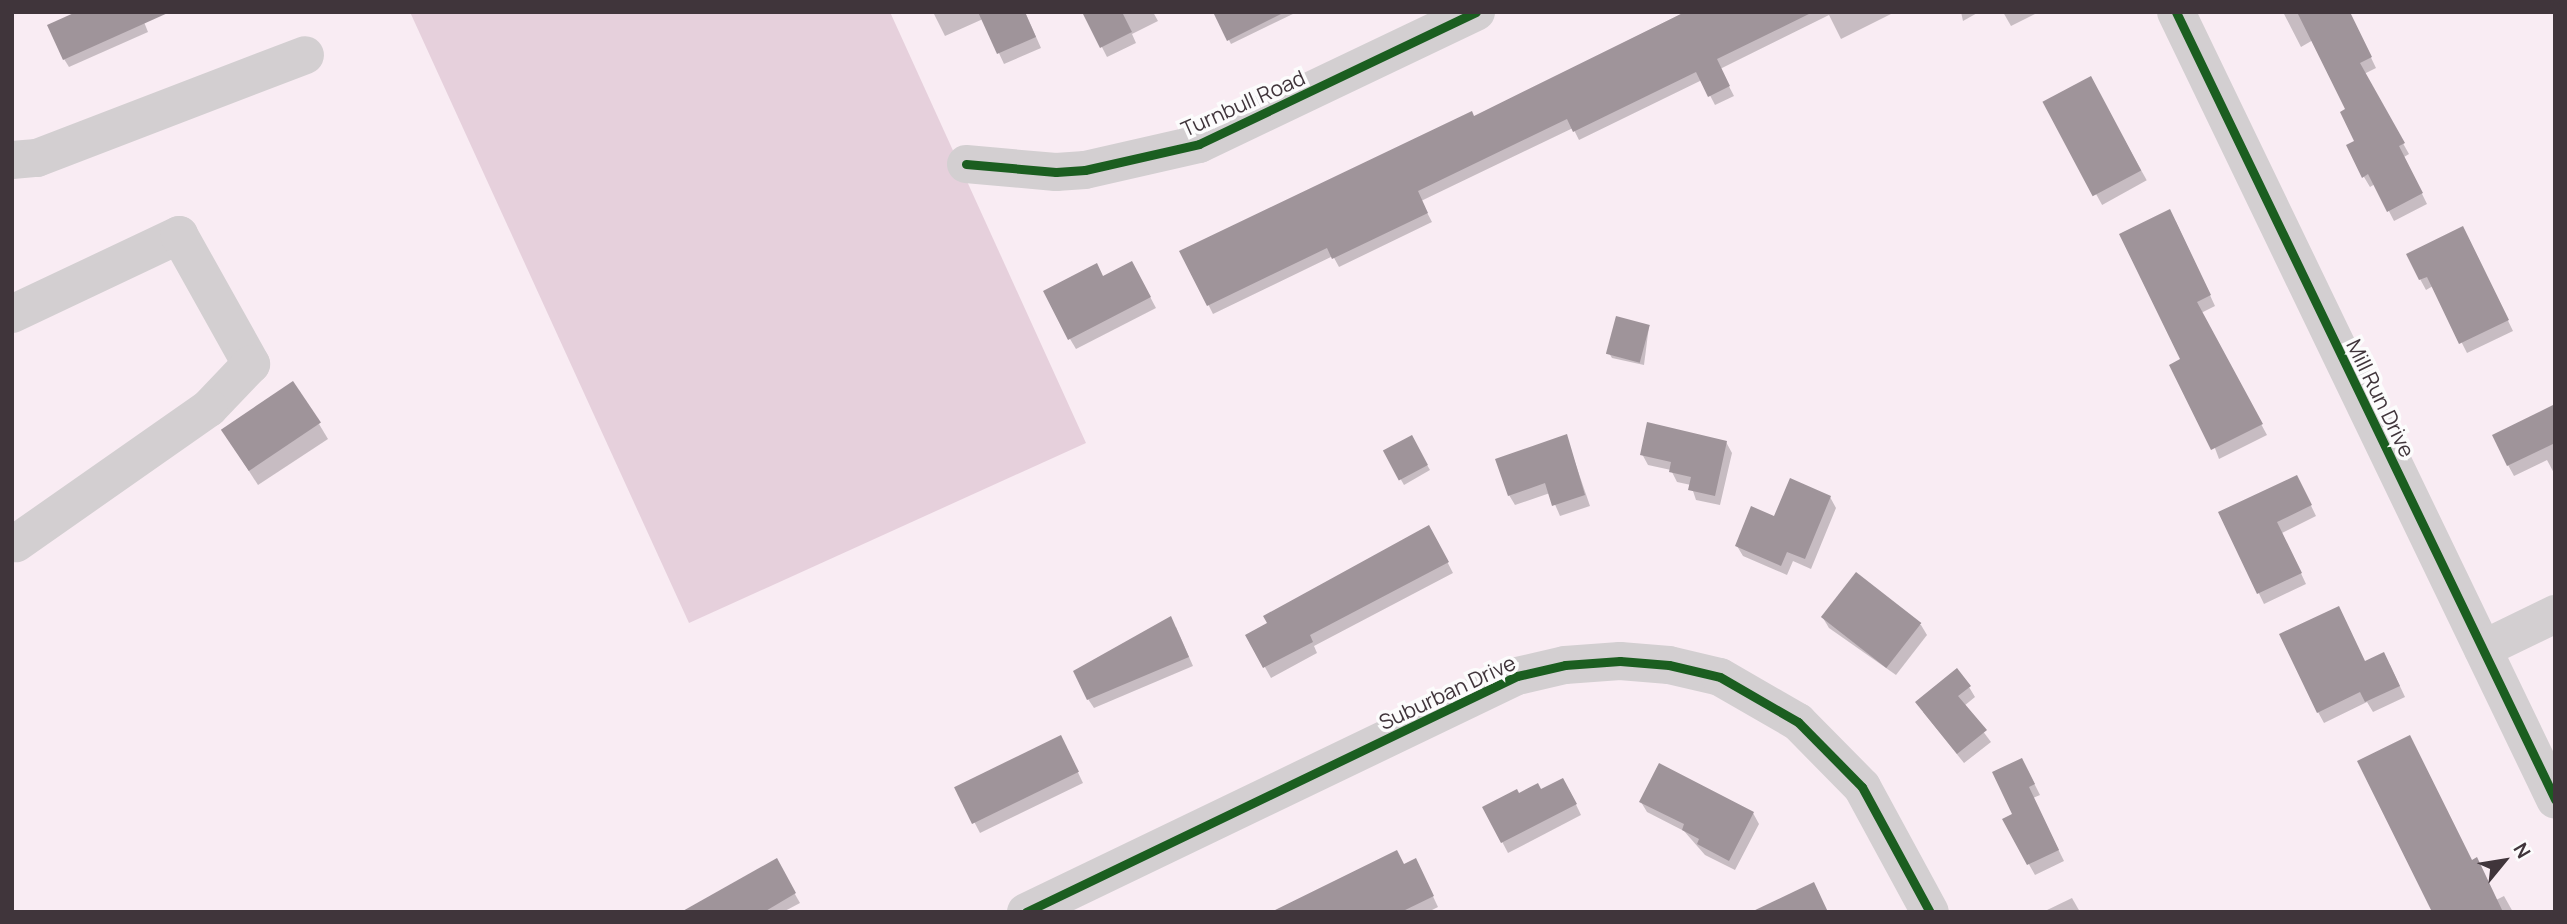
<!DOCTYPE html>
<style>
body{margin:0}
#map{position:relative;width:2567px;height:924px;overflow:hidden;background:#f9ecf3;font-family:Manrope,sans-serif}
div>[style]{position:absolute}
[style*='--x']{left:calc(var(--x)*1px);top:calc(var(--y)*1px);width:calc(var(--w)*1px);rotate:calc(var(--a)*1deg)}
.green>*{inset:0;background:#e6d0dc}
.shadow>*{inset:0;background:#0003;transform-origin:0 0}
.building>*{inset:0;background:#9f949a;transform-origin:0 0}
.minor>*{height:38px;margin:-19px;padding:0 19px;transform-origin:19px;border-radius:19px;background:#d3cfd1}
.cycleway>*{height:9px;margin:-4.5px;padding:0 4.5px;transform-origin:4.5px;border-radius:4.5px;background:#1b5e20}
span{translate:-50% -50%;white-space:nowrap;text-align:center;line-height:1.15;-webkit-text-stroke:7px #fcfcfc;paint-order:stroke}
.street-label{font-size:21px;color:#40353b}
.frame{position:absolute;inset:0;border:14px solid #40353b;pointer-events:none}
.north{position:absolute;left:2469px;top:826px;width:70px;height:70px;-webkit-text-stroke:5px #fcfcfc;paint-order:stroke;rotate:60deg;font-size:19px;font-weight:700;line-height:28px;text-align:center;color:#40353b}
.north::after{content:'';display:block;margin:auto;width:24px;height:32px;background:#40353b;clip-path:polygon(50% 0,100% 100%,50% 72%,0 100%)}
</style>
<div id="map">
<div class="green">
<i style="clip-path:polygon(410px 12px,890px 12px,1086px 443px,689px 623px)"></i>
</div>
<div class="shadow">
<i style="clip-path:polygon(140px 12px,148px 32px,69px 67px,64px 59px)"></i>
<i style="clip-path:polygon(933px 12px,1025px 12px,1041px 48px,1004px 64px,983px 19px,945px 36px)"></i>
<i style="clip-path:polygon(1084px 12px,1153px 12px,1158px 21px,1132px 34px,1136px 43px,1107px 57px)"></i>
<i style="clip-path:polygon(1215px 12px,1297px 12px,1231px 44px)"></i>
<i style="clip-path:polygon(1685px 12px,1895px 12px,1841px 39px,1829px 15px,1720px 69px,1734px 96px,1715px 105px,1702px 80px,1579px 140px,1573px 128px,1421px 201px,1432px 222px,1339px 267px,1333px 256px,1213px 314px,1182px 252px,1474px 118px)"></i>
<i style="clip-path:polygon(1961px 12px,1979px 12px,1963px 21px)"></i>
<i style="clip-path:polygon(2003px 12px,2037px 12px,2037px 13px,2011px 26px)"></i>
<i style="clip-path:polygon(2283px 12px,2349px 12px,2376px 68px,2364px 74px,2409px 154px,2404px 157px,2427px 204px,2394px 221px,2375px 184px,2370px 187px,2364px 177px,2347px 110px,2313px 40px,2301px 47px)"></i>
<i style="left:2090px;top:78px;width:117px;height:51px;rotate:61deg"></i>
<i style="clip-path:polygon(2176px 222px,2215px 306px,2201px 313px,2267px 435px,2219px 459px,2182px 360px)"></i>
<i style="clip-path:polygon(2468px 238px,2513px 331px,2467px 353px,2433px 286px,2426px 290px,2420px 279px)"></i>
<i style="clip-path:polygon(1132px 263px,1156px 308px,1076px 349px,1070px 339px,1103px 278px)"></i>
<i style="clip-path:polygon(1649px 326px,1644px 365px,1612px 358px,1609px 353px)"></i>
<i style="clip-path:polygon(2555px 406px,2555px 475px,2547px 460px,2514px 476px,2508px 465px)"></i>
<i style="clip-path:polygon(319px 424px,328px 439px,258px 485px,232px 445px)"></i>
<i style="clip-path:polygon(1566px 436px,1590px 506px,1560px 516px,1550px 493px,1515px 505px,1509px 495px)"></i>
<i style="left:1411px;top:437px;width:38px;height:30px;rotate:60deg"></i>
<i style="clip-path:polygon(1726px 442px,1732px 453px,1720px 505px,1696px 500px,1691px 485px,1677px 482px,1671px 470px,1648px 465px,1642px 454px)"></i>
<i style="clip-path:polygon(2302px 487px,2316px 516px,2282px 533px,2306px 584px,2264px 604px,2220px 513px)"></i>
<i style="clip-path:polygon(1830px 497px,1836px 508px,1811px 569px,1793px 561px,1787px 575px,1743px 556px,1737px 546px,1775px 519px)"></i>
<i style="clip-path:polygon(1435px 538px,1453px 573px,1314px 646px,1317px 653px,1271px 678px,1247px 635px)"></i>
<i style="clip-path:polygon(1823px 618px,1921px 625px,1927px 635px,1896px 675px,1829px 628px)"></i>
<i style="clip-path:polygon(1176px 627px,1193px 666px,1094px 708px,1088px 699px)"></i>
<i style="clip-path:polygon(2365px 663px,2390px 665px,2405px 697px,2373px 712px,2367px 702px,2324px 723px,2318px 712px)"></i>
<i style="clip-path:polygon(1969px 687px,1975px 697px,1964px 706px,1991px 742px,1964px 763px,1923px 712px)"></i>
<i style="clip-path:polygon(1066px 747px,1083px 783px,980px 833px,956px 787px)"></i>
<i style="clip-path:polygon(2028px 771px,2040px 795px,2033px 798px,2064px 861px,2035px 875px,2004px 820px,2014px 815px)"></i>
<i style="clip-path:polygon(1569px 790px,1581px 815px,1508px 853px,1484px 807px,1519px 795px)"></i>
<i style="clip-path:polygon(1641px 802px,1753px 813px,1759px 824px,1735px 870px,1705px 855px,1684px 831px,1647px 812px)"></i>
<i style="clip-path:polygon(776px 861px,800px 903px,783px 912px,686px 912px)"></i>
<i style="clip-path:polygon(2472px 862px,2496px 900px,2504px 896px,2513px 912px,2434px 912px)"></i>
<i style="clip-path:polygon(1404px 866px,1421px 871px,1438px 907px,1428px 912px,1274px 912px)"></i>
<i style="clip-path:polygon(2072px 898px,2080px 912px,2043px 912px)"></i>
</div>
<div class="building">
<i style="clip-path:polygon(76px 12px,170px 12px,63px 60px,47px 25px)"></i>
<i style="clip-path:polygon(978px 12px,1025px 12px,1036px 37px,997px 54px)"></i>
<i style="clip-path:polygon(1082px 12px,1122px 12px,1132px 32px,1100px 48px)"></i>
<i style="clip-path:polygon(1213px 12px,1285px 12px,1227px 41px)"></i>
<i style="clip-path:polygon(1685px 12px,1813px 12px,1717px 59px,1730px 86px,1708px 97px,1696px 72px,1573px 132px,1567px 119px,1418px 191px,1428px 213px,1332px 259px,1327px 248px,1207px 306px,1179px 251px,1472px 111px,1474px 116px)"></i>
<i style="clip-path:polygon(2297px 12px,2350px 12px,2372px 57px,2360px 63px,2405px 143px,2399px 146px,2423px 193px,2387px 212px,2368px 174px,2362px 178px,2346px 145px,2354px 141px,2340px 112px,2345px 109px)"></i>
<i style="left:2091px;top:76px;width:107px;height:55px;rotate:62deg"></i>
<i style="clip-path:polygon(2170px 209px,2211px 295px,2197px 302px,2263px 424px,2211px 450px,2169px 365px,2180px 359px,2119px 234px)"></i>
<i style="clip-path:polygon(2463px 226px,2509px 320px,2459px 344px,2427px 277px,2419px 280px,2406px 254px)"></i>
<i style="clip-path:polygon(1132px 261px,1151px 297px,1068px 340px,1043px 291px,1097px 263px,1103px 276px)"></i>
<i style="left:1616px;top:316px;width:35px;height:39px;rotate:15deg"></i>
<i style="left:293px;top:381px;width:50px;height:87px;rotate:56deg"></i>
<i style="clip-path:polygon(2555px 404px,2555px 443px,2507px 466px,2492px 435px)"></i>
<i style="clip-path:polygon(1647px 422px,1727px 441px,1715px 496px,1688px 490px,1691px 477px,1669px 472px,1671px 462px,1640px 455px)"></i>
<i style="clip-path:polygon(1567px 434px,1585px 495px,1552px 506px,1545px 483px,1508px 496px,1495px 459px)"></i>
<i style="left:1412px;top:435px;width:34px;height:33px;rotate:62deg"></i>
<i style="clip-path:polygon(2297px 475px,2312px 505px,2277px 522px,2302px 573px,2257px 594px,2218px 512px)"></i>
<i style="clip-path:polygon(1790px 478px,1831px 496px,1805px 559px,1787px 552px,1781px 566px,1735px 546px,1751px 506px,1774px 516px)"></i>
<i style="clip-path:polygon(1429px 525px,1449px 562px,1310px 635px,1313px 642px,1263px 668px,1245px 635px,1267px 623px,1263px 616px)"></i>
<i style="left:1856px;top:572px;width:83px;height:57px;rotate:38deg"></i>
<i style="clip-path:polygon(2339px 606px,2365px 661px,2384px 652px,2400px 686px,2365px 702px,2360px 692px,2317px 713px,2279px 634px)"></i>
<i style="clip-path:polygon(1171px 616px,1189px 657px,1087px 700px,1073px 671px)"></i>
<i style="clip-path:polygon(1957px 668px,1971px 686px,1958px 696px,1987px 730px,1957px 754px,1915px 702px)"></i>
<i style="left:1061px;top:735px;width:41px;height:119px;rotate:64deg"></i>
<i style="clip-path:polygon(2410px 735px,2472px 860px,2477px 857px,2503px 912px,2432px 912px,2357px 761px)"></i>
<i style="clip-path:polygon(2022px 758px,2035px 784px,2029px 787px,2059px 850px,2027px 865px,2002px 819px,2012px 814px,1992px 772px)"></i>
<i style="clip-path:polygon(1659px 763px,1754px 812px,1729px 861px,1697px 844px,1699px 839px,1682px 830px,1684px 824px,1639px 802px)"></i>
<i style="clip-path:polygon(1563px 778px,1577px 804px,1501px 843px,1482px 807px,1517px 789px,1519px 793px,1538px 783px,1541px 789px)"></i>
<i style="clip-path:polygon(1397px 850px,1404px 864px,1416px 858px,1434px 896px,1401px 912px,1271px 912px)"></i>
<i style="clip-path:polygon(777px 858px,796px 893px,764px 912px,681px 912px)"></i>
<i style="clip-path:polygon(1814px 882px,1828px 912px,1751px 912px)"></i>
</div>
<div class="minor">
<i style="--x:2176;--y:12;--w:874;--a:64.29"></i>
<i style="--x:12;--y:160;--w:25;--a:-5"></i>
<i style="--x:37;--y:158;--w:287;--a:-21"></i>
<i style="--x:966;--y:164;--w:90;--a:5.1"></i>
<i style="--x:1056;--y:172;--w:29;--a:-4"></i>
<i style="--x:1085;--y:170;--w:117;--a:-12.8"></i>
<i style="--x:1199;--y:144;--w:307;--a:-25.5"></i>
<i style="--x:12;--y:314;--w:185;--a:-25.3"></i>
<i style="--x:179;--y:235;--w:148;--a:60.8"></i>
<i style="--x:251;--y:364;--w:61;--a:133.7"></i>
<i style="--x:209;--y:408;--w:236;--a:145"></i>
<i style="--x:2483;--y:649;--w:80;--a:-25.9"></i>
<i style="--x:1026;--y:912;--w:545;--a:-25.67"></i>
<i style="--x:1517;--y:676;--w:49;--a:-12.9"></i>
<i style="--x:1565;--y:665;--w:55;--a:-4.2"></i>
<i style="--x:1620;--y:661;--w:49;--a:4.7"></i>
<i style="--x:1669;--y:665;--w:52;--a:13.2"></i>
<i style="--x:1720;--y:677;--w:90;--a:30"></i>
<i style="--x:1798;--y:722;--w:91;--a:45.4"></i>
<i style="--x:1862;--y:787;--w:142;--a:61.5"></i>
</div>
<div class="cycleway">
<i style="--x:2176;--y:12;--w:874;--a:64.29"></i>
<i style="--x:966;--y:164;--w:90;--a:5.1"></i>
<i style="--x:1056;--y:172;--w:29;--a:-4"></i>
<i style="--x:1085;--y:170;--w:117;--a:-12.8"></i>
<i style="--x:1199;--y:144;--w:307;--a:-25.5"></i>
<i style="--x:1026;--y:912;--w:545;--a:-25.67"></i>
<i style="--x:1517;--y:676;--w:49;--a:-12.9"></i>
<i style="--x:1565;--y:665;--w:55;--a:-4.2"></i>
<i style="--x:1620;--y:661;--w:49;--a:4.7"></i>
<i style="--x:1669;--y:665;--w:52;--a:13.2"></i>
<i style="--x:1720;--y:677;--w:90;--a:30"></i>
<i style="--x:1798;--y:722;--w:91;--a:45.4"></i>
<i style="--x:1862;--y:787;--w:142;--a:61.5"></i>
</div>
<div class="street-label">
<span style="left:1243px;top:103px;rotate:-24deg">Turnbull Road</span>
<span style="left:2381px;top:398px;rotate:64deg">Mill Run Drive</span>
<span style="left:1447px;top:692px;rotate:-25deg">Suburban Drive</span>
</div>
<div class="frame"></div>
<div class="north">N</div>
</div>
